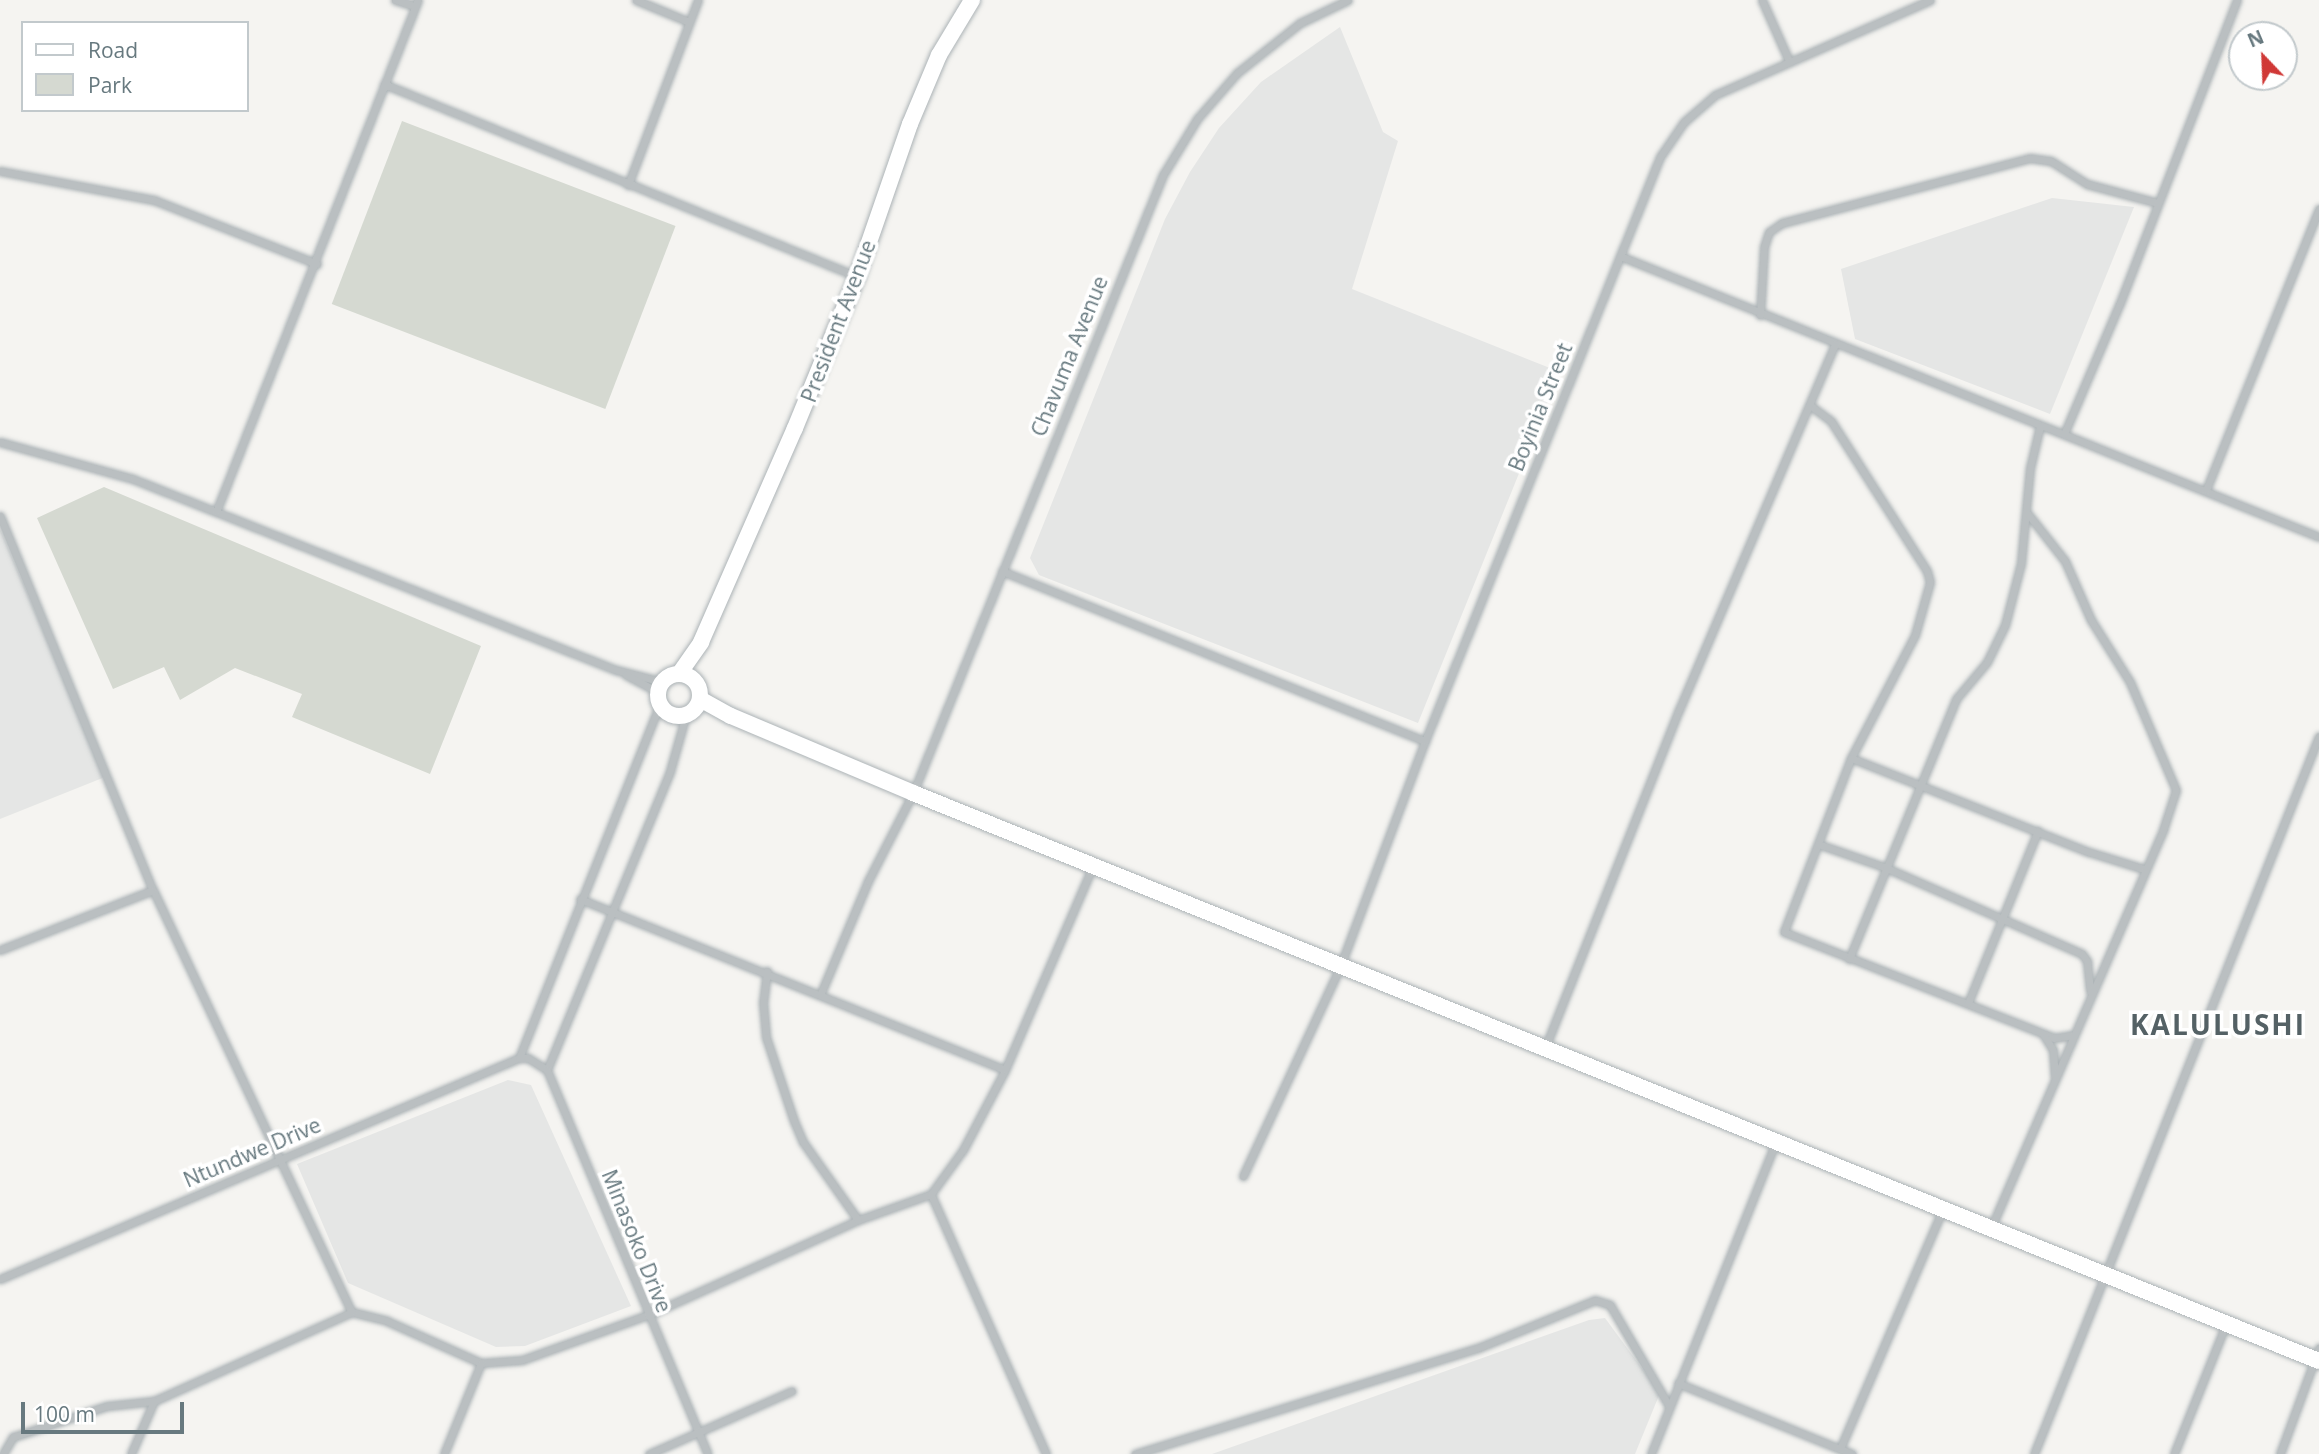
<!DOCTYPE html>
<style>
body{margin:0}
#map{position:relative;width:2319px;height:1454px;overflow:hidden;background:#f5f4f1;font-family:"Open Sans",sans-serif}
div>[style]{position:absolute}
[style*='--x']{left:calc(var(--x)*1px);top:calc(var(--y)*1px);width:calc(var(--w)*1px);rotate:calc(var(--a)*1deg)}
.built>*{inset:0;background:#e5e6e5}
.green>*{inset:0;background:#d5d9d1;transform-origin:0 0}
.roads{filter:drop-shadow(0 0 2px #acb3b6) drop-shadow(0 0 2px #acb3b6)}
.street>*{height:7px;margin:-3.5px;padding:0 3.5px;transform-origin:3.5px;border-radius:3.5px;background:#babfc1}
.secondary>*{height:16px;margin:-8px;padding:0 8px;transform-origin:8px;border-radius:8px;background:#fff}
.secondary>.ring{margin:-8px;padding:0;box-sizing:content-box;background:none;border:16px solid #fff;border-radius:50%}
span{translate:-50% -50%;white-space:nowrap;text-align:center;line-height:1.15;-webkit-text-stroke:7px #fff;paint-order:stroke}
.street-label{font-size:21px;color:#67797f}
.district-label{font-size:28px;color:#546165;font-weight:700;letter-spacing:2px}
.legend{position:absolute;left:21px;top:21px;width:228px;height:91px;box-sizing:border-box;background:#fff;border:2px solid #c2c9cc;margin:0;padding:9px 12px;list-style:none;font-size:21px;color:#67797f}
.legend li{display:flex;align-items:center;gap:14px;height:35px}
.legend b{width:35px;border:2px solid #c2c9cc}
.north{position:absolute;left:2228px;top:21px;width:70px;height:70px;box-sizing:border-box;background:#fff;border:2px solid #c2c9cc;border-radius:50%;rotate:337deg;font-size:19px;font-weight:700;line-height:28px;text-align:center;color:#67797f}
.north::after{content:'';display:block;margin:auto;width:24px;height:32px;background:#d03836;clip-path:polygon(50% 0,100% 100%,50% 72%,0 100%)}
.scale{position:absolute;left:21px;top:1402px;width:163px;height:32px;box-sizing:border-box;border:4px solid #67797f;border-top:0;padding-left:9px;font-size:21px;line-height:24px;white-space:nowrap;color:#67797f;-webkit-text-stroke:5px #fff;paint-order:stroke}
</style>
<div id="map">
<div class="built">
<i style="clip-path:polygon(1340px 27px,1383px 132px,1398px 141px,1352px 289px,1560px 372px,1418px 723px,1039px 575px,1030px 558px,1165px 219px,1190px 172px,1219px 128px,1261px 82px)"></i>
<i style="clip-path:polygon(2052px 198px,2134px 207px,2050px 414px,1855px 339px,1841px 269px)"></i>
<i style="clip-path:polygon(0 529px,105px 777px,0 819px)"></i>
<i style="clip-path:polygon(508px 1080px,531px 1085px,631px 1306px,525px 1346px,496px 1347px,348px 1283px,297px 1164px)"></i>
<i style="clip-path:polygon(1605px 1318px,1660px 1393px,1635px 1454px,1212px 1454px,1589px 1320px)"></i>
</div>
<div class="green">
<i style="left:402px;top:121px;width:293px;height:196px;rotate:21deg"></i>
<i style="clip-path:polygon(104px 487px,481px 646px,430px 774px,292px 717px,302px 694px,235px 668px,180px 700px,164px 667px,113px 689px,37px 518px)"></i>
</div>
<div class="roads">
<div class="street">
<i style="--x:395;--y:0;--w:21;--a:17"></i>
<i style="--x:636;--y:0;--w:57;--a:22.5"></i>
<i style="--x:1762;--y:0;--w:67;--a:66.1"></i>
<i style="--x:384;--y:84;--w:510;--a:22.14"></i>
<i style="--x:0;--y:171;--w:157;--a:10.7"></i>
<i style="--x:154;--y:200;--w:175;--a:21.4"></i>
<i style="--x:628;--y:185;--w:198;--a:-69.3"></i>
<i style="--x:1620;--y:256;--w:753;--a:21.9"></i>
<i style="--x:1760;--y:315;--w:68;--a:-86.6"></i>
<i style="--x:1764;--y:247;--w:16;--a:-72"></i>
<i style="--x:1769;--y:232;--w:16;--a:-35"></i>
<i style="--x:1782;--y:223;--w:256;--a:-14.7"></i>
<i style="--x:2030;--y:158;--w:21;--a:8"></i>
<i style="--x:2051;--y:161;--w:43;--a:32.6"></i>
<i style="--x:2087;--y:184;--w:73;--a:15"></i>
<i style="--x:1811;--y:406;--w:25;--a:37"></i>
<i style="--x:1831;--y:421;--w:178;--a:57.4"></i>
<i style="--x:1927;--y:571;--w:11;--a:75"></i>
<i style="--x:1930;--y:582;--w:55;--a:105.8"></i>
<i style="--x:1915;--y:635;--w:139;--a:117.5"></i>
<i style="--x:1851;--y:758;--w:186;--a:111.1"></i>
<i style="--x:1784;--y:932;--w:290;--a:21.4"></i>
<i style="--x:2054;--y:1038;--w:18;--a:-9"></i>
<i style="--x:2064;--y:434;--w:142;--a:-66.9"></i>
<i style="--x:2120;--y:303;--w:325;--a:-68.9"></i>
<i style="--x:0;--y:442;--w:138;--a:15.5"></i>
<i style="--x:133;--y:479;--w:519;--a:21.58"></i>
<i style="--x:616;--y:670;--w:49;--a:14.3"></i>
<i style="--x:2206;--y:490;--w:303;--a:-68.1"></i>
<i style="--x:216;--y:512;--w:550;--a:-68.47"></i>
<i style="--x:0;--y:516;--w:404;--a:67.8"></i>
<i style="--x:153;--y:890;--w:467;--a:64.8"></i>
<i style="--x:352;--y:1312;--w:36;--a:14"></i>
<i style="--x:387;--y:1321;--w:103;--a:24.1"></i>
<i style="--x:481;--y:1363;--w:41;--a:-4.2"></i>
<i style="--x:522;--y:1360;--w:134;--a:-19.7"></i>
<i style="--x:648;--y:1315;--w:230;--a:-24.3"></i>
<i style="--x:858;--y:1220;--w:77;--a:-19.6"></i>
<i style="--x:1002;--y:571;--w:456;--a:21.9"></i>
<i style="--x:626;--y:675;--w:36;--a:28"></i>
<i style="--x:1851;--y:758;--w:256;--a:21.6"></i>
<i style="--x:2089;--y:852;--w:58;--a:17.2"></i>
<i style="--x:1818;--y:844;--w:70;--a:19.2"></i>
<i style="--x:1884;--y:867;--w:216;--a:23.7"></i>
<i style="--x:2082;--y:954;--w:9;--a:54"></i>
<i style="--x:2087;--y:961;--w:30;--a:84"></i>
<i style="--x:580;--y:899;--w:458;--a:21.9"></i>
<i style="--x:0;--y:950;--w:164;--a:-21.4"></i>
<i style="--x:1849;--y:959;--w:281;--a:-67.6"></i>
<i style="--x:1956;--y:699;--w:48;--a:-50"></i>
<i style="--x:1987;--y:662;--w:41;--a:-64.1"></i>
<i style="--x:2005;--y:625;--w:64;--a:-75.5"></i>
<i style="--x:2021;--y:563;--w:95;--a:-84.6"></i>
<i style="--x:2030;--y:468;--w:43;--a:-76.6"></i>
<i style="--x:767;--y:971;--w:31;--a:97"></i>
<i style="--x:763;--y:1002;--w:35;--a:85"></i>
<i style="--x:766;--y:1037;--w:89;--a:71.6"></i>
<i style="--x:794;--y:1121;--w:23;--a:67"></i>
<i style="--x:803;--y:1142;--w:95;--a:54.8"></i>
<i style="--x:821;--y:993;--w:121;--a:-67.2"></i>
<i style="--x:868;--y:881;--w:99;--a:-62.9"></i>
<i style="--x:913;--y:793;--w:667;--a:-67.98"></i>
<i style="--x:1163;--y:175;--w:66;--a:-58.7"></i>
<i style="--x:1197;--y:119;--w:61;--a:-49"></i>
<i style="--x:1237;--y:73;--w:80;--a:-38.4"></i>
<i style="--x:1300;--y:23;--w:53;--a:-25.6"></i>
<i style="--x:1968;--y:1003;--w:186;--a:-67.9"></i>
<i style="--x:2043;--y:1034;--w:19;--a:58"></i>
<i style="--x:2053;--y:1050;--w:26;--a:86"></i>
<i style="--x:1545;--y:1048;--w:364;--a:-68.4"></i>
<i style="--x:1679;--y:710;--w:398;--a:-66.9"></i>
<i style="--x:519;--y:1058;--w:382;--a:-68.3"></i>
<i style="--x:547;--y:1070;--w:323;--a:-67.6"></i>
<i style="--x:670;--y:771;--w:58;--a:-74.1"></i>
<i style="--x:1243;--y:1176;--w:230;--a:-65.1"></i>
<i style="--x:1340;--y:967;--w:241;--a:-69.4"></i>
<i style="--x:1425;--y:741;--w:630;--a:-68.08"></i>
<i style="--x:1660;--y:157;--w:42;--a:-55.6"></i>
<i style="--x:1684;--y:122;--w:41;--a:-41.1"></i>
<i style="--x:1715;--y:95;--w:235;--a:-23.8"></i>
<i style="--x:1991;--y:1228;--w:434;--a:-66.6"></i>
<i style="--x:2163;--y:830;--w:42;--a:-72"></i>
<i style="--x:2176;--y:790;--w:117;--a:-113.1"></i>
<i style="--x:2130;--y:682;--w:73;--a:-122.2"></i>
<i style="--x:2091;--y:620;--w:64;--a:-113.8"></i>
<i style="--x:2065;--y:561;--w:60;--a:-128.2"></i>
<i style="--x:0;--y:1279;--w:564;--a:-23.07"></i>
<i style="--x:519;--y:1058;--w:9;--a:0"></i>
<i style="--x:528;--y:1058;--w:22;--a:32"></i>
<i style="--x:547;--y:1070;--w:416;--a:67.3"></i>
<i style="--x:1678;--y:1383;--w:188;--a:22.2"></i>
<i style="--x:1840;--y:1449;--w:261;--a:-66.8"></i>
<i style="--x:3;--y:1454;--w:20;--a:-60"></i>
<i style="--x:13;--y:1437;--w:99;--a:-18.3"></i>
<i style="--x:107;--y:1406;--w:47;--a:-6.1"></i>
<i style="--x:154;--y:1401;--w:217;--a:-24.2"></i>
<i style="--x:131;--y:1454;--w:58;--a:-66.5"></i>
<i style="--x:444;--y:1454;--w:98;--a:-67.9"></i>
<i style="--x:649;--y:1454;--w:156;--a:-23.8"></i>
<i style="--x:1046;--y:1454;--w:284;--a:-113.9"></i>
<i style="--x:931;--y:1194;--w:54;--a:-54"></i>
<i style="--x:963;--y:1150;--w:90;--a:-62.3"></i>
<i style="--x:1005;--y:1070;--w:222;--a:-66.7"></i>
<i style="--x:1135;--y:1454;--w:359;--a:-17.2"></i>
<i style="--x:1478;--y:1348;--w:126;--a:-22.3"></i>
<i style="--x:1595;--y:1300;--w:16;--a:18"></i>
<i style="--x:1610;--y:1305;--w:117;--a:59.7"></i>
<i style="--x:1651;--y:1454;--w:336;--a:-68.2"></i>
<i style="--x:2034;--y:1454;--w:772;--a:-68.35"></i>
<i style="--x:2174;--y:1454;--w:140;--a:-68.2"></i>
<i style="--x:2280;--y:1454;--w:113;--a:-69.8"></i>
</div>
<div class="secondary">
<i style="--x:679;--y:674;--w:39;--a:-55"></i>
<i style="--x:701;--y:642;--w:234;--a:-66.3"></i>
<i style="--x:795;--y:428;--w:163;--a:-67.7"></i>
<i style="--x:857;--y:277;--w:162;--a:-70.9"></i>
<i style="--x:910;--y:124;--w:75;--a:-67.2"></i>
<i style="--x:939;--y:55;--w:64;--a:-59"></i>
<i class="ring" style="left:658px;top:674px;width:26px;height:26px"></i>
<i style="--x:700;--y:699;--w:35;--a:29"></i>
<i style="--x:731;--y:716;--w:198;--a:22.9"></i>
<i style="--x:913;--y:793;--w:1516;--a:22"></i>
</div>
</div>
<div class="street-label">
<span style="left:838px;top:321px;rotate:-69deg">President Avenue</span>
<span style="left:1069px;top:356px;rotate:-68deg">Chavuma Avenue</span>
<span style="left:1540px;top:407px;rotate:-68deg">Boyinia Street</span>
<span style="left:252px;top:1152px;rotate:-23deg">Ntundwe Drive</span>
<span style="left:637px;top:1241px;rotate:68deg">Minasoko Drive</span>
</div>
<div class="district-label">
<span style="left:2218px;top:1024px">KALULUSHI</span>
</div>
<ul class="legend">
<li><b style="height:9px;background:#fff"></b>Road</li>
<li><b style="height:19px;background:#d5d9d1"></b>Park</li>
</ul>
<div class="north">N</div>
<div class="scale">100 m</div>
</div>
